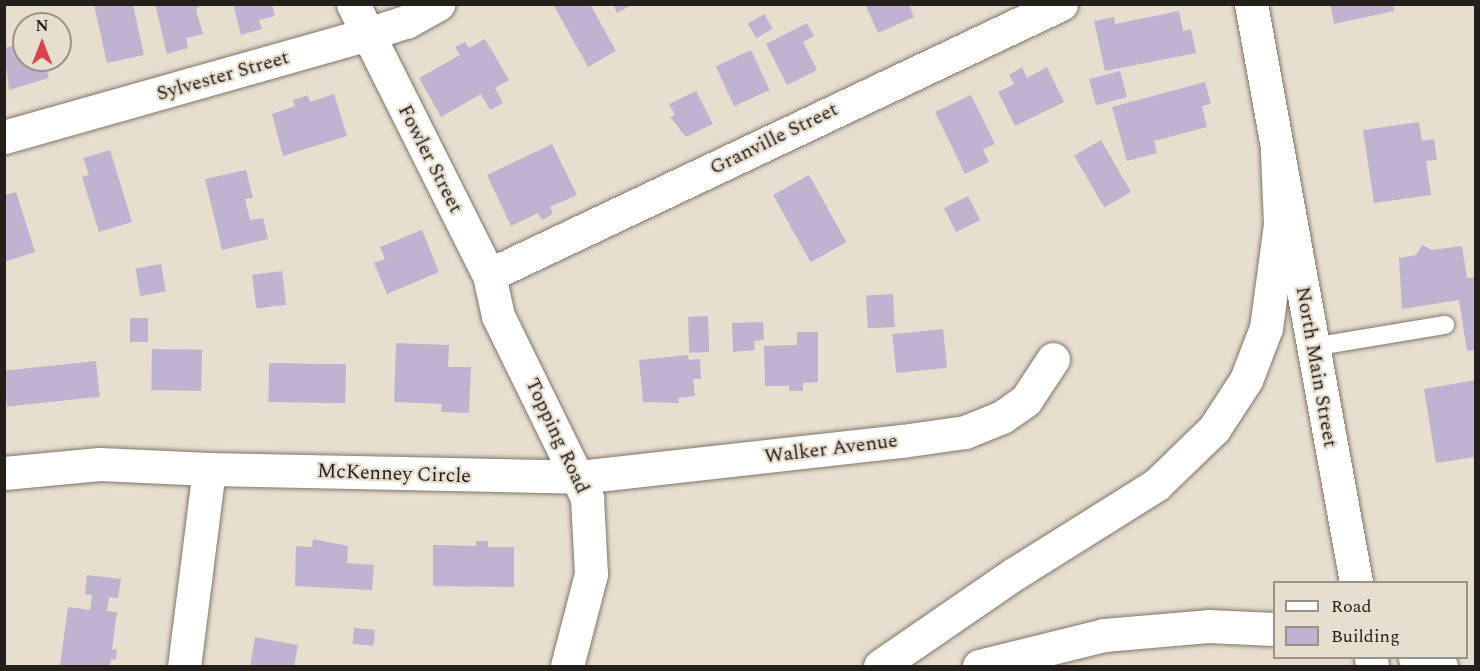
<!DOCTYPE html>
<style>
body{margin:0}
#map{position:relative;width:1480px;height:671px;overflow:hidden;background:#e8ded0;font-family:Spectral,serif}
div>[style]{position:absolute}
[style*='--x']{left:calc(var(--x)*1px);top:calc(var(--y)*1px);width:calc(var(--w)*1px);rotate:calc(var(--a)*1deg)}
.building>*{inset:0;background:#c0b3d0;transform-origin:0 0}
.roads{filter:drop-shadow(0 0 2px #7f766a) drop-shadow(0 0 2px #7f766a)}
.lane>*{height:18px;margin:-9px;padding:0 9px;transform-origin:9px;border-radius:9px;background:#fff}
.street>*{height:33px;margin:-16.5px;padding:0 16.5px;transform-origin:16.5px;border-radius:16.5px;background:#fff}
.primary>*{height:33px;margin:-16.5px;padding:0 16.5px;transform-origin:16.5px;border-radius:16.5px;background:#fff}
.highway>*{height:33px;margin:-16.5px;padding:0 16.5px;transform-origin:16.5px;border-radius:16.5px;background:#fff}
span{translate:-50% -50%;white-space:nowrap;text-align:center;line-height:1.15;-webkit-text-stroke:4.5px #e8ded0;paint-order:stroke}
.street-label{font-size:20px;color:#23201b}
.frame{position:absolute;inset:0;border:6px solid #23201b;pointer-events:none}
.legend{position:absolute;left:1273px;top:581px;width:195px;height:78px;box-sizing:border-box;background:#e8ded0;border:2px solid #999288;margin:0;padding:8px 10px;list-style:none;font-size:18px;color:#23201b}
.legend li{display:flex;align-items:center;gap:12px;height:30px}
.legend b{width:30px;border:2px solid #999288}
.north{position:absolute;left:12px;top:12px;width:60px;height:60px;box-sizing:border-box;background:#e8ded0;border:2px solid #999288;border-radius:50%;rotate:0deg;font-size:16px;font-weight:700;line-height:24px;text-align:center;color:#23201b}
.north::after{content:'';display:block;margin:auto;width:21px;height:27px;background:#d6464c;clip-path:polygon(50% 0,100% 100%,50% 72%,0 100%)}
</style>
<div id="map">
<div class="building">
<i style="clip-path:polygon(155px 4px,201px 4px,196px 10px,203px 34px,186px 38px,188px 48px,167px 54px)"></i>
<i style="clip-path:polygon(233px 4px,272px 4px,275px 16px,259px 20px,262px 29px,241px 35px)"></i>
<i style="clip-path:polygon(590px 4px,616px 51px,588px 67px,554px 6px)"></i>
<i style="clip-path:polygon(613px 4px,634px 4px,617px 13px)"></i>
<i style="clip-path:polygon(865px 4px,909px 4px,914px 17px,878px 33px)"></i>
<i style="clip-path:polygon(1330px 4px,1393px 4px,1394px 11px,1334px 24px)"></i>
<i style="clip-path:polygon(94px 5px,133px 5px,144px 55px,107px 63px)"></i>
<i style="clip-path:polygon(1179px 11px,1183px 31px,1191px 29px,1196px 53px,1105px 71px,1094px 21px,1114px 17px,1115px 24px)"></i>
<i style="left:764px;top:14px;width:17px;height:19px;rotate:59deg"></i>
<i style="clip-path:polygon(807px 23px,814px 36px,803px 42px,817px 70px,787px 85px,766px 44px)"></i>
<i style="clip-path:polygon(485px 39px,509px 80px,495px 88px,503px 103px,490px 110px,481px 94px,441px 117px,419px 78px,460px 55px,455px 47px,465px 42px,469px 48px)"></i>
<i style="clip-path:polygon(24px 43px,24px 60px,44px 60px,49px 78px,9px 90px,4px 48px)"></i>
<i style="left:751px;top:50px;width:44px;height:39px;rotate:65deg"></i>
<i style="clip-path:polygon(1022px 67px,1027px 78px,1047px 67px,1064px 102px,1015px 126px,998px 92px,1014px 84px,1009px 75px)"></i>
<i style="left:1120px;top:71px;width:27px;height:32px;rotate:75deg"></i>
<i style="clip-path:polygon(1205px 82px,1211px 104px,1202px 106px,1207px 127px,1154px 141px,1157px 153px,1127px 161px,1112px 107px)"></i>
<i style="clip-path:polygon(696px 91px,713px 124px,686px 137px,670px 117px,675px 115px,669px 104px)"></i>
<i style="clip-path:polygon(334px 94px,347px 136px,283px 156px,272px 114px,295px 106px,293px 100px,308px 95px,310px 102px)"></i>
<i style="clip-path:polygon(971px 95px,995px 144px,983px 149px,989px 162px,965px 174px,935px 112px)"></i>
<i style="clip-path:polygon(1419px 122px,1422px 141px,1434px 139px,1437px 160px,1426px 161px,1431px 195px,1374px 203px,1363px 130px)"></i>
<i style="left:1101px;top:140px;width:60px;height:31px;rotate:60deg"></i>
<i style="clip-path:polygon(552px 144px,577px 195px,550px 207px,553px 214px,542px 220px,538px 213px,511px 226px,487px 175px)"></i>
<i style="clip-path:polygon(110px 150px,132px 222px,99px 232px,82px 177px,89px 175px,83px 158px)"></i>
<i style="clip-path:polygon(246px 170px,253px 198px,245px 199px,250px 220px,263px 218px,268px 239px,222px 250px,205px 179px)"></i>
<i style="left:809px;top:175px;width:77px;height:41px;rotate:61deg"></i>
<i style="clip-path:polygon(16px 192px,35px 252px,4px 262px,4px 195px)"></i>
<i style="left:968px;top:196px;width:27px;height:27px;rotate:63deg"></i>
<i style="clip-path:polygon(422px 230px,439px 272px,387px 294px,374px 263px,385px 259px,380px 247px)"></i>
<i style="clip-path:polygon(1422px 245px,1432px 250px,1462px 246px,1467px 278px,1476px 277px,1476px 350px,1467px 351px,1459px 300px,1402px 309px,1399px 258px,1416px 255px)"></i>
<i style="left:161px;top:264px;width:28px;height:26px;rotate:80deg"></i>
<i style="left:282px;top:271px;width:34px;height:30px;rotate:83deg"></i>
<i style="left:893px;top:294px;width:33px;height:27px;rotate:87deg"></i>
<i style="left:708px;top:316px;width:36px;height:20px;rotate:88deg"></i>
<i style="left:130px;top:318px;width:18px;height:24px"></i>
<i style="clip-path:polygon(763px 322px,764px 340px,754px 341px,755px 350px,733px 352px,732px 323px)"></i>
<i style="left:943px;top:329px;width:39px;height:51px;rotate:84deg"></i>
<i style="clip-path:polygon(797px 332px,818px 332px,818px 382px,803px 383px,803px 391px,789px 391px,789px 386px,765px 386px,764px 346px,797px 345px)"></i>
<i style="clip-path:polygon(396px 343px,449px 345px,448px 367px,471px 367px,469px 413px,441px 412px,442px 404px,394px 402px)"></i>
<i style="left:152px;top:349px;width:50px;height:41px;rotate:1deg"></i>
<i style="clip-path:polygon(688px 355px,689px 360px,700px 359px,701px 379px,693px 379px,695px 396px,678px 398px,679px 403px,643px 402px,639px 360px)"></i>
<i style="left:96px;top:361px;width:36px;height:93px;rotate:84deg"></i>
<i style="left:269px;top:363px;width:77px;height:39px;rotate:1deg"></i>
<i style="clip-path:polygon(1476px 380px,1476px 457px,1436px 463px,1424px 389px)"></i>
<i style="clip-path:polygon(313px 539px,348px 546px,347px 563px,374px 565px,372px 590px,295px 586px,296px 546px,312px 547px)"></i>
<i style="clip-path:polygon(476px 541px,488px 541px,488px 547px,514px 547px,514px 587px,433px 586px,433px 545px,476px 546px)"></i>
<i style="clip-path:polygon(87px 575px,121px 579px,118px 598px,109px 597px,107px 611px,117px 612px,112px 649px,117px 650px,116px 660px,111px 659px,110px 666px,60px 666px,68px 607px,90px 610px,92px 595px,85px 594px)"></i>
<i style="left:354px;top:628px;width:21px;height:16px;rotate:5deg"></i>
<i style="clip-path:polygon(255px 637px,298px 645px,294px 666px,250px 666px)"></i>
</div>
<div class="roads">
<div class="lane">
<i style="--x:1313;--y:347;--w:134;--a:-9.5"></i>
</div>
<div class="street">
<i style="--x:353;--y:4;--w:303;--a:63.4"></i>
<i style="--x:489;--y:275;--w:42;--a:77.6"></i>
<i style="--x:498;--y:316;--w:203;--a:63.9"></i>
<i style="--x:587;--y:498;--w:76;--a:87"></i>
<i style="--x:591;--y:574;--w:95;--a:104.6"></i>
<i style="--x:4;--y:137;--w:378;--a:-15.8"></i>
<i style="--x:368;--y:34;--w:40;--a:-18"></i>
<i style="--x:406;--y:22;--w:37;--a:-29"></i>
<i style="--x:489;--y:275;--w:633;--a:-25.35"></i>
<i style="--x:209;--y:469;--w:370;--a:1.2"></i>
<i style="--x:579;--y:477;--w:325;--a:-6.4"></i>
<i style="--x:902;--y:441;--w:64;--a:-8.1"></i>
<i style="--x:965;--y:432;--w:40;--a:-22"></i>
<i style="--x:1002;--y:417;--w:29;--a:-35"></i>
<i style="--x:1026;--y:400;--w:49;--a:-56.6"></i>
<i style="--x:4;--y:473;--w:96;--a:-5.4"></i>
<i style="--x:100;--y:464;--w:109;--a:2.6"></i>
<i style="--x:209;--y:469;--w:199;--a:97.2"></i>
</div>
<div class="primary">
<i style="--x:1251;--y:4;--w:587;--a:79.7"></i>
<i style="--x:1371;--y:658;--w:8;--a:83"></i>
</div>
<div class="highway">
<i style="--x:1415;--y:658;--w:27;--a:17"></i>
<i style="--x:880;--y:666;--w:163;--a:-34.5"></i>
<i style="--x:1014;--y:574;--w:168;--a:-32.1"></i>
<i style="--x:1156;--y:485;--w:81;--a:-44"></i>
<i style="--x:1214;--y:429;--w:59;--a:-56.9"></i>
<i style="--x:1246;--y:380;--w:56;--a:-69"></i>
<i style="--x:1266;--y:328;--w:105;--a:-82.3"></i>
<i style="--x:1280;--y:224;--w:73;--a:-92.4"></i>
<i style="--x:979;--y:666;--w:129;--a:-13.9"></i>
<i style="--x:1104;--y:635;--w:104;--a:-4.9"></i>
<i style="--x:1208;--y:626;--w:66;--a:2.6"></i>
</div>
</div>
<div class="street-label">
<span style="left:223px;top:76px;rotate:-16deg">Sylvester Street</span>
<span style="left:774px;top:139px;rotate:-26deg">Granville Street</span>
<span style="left:430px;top:159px;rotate:63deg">Fowler Street</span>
<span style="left:1316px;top:367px;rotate:80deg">North Main Street</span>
<span style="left:557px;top:436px;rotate:65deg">Topping Road</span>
<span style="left:831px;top:449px;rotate:-7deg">Walker Avenue</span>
<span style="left:394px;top:474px;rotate:2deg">McKenney Circle</span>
</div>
<div class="frame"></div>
<ul class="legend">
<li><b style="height:8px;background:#fff"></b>Road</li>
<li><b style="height:16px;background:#c0b3d0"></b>Building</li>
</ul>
<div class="north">N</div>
</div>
